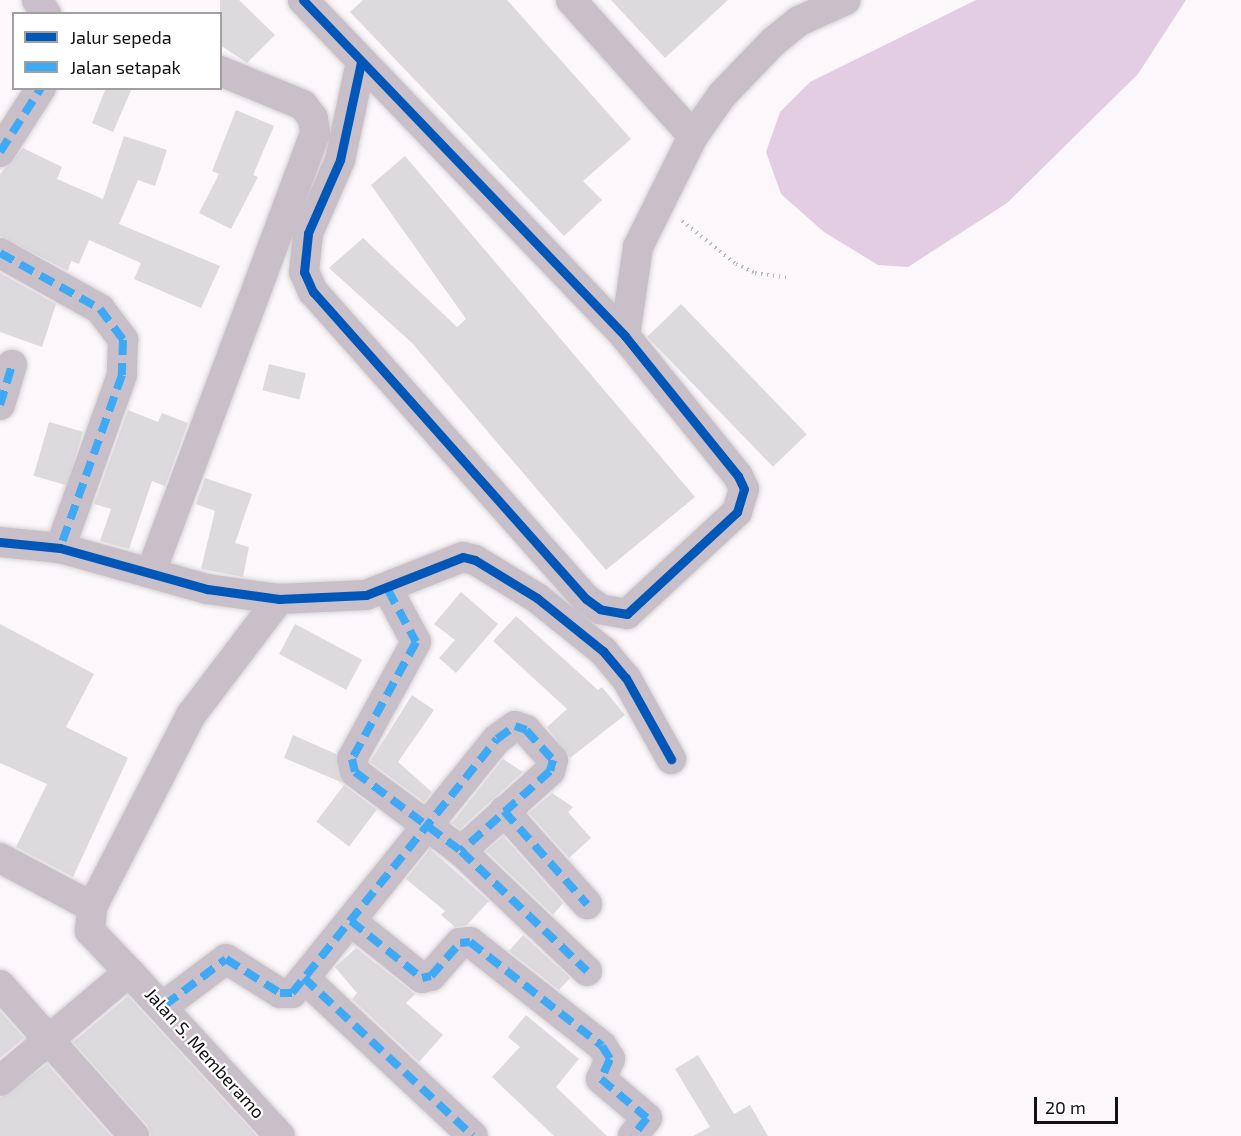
<!DOCTYPE html>
<style>
body{margin:0}
#map{position:relative;width:1241px;height:1136px;overflow:hidden;background:#fbf7fb;font-family:"Exo 2",sans-serif}
div>[style]{position:absolute}
[style*='--x']{left:calc(var(--x)*1px);top:calc(var(--y)*1px);width:calc(var(--w)*1px);rotate:calc(var(--a)*1deg)}
.water>*{inset:0;background:#e3cde2}
.building>*{inset:0;background:#dddadd;transform-origin:0 0}
.path>*{height:4px;margin-top:-2px;transform-origin:0;background:repeating-linear-gradient(90deg,#beb7bd 0 1.5px,transparent 0 6px)}
.roads{filter:drop-shadow(0 0 2px #d5d3d5) drop-shadow(0 0 2px #d5d3d5)}
.minor>*{height:30px;margin:-15px;padding:0 15px;transform-origin:15px;border-radius:15px;background:#c9bfc8}
.quiet>*{height:8px;margin-top:-4px;transform-origin:0;background:repeating-linear-gradient(90deg,#3fa9f5 0 15px,transparent 0 23px)}
.cycleway>*{height:9px;margin:-4.5px;padding:0 4.5px;transform-origin:4.5px;border-radius:4.5px;background:#0057b8}
span{translate:-50% -50%;white-space:nowrap;text-align:center;line-height:1.15;-webkit-text-stroke:4.5px #fff;paint-order:stroke}
.street-label{font-size:18px;color:#131113}
.legend{position:absolute;left:12px;top:12px;width:210px;height:78px;box-sizing:border-box;background:#fff;border:2px solid #a1a0a1;margin:0;padding:8px 10px;list-style:none;font-size:18px;color:#131113}
.legend li{display:flex;align-items:center;gap:12px;height:30px}
.legend b{width:30px;border:2px solid #a1a0a1}
.scale{position:absolute;left:1034px;top:1097px;width:84px;height:27px;box-sizing:border-box;border:3px solid #131113;border-top:0;padding-left:8px;font-size:18px;line-height:21px;white-space:nowrap;color:#131113;-webkit-text-stroke:4px #fff;paint-order:stroke}
</style>
<div id="map">
<div class="water">
<i style="clip-path:polygon(976px 0,1186px 0,1138px 74px,1007px 203px,908px 267px,878px 265px,824px 232px,781px 194px,766px 152px,780px 112px,810px 82px)"></i>
</div>
<div class="building">
<i style="clip-path:polygon(220px 0,239px 0,275px 35px,247px 63px,220px 45px)"></i>
<i style="clip-path:polygon(363px 0,507px 0,631px 139px,583px 181px,602px 200px,564px 236px,350px 12px)"></i>
<i style="clip-path:polygon(611px 0,728px 0,665px 58px)"></i>
<i style="clip-path:polygon(106px 88px,132px 88px,113px 132px,92px 123px)"></i>
<i style="clip-path:polygon(236px 110px,274px 126px,253px 175px,258px 177px,231px 229px,199px 213px,219px 174px,212px 171px)"></i>
<i style="clip-path:polygon(124px 136px,167px 150px,155px 186px,138px 180px,119px 224px,220px 266px,201px 308px,134px 279px,141px 263px,89px 240px,79px 264px,71px 261px,68px 271px,0 236px,0 174px,23px 148px,62px 167px,57px 179px,103px 199px)"></i>
<i style="clip-path:polygon(405px 156px,695px 497px,606px 570px,412px 343px,329px 268px,363px 238px,457px 327px,466px 319px,371px 185px)"></i>
<i style="clip-path:polygon(0 273px,56px 304px,42px 347px,0 332px)"></i>
<i style="left:681px;top:304px;width:181px;height:47px;rotate:46deg"></i>
<i style="left:269px;top:364px;width:38px;height:27px;rotate:14deg"></i>
<i style="clip-path:polygon(128px 410px,158px 422px,162px 413px,188px 423px,165px 486px,152px 481px,129px 549px,100px 541px,111px 509px,94px 504px)"></i>
<i style="left:49px;top:422px;width:35px;height:56px;rotate:16deg"></i>
<i style="clip-path:polygon(205px 478px,252px 494px,235px 543px,249px 547px,243px 577px,201px 569px,215px 511px,196px 504px)"></i>
<i style="clip-path:polygon(461px 592px,498px 624px,456px 673px,439px 658px,455px 640px,434px 624px)"></i>
<i style="clip-path:polygon(516px 616px,598px 690px,602px 687px,625px 715px,570px 758px,547px 727px,567px 709px,493px 641px)"></i>
<i style="clip-path:polygon(0 624px,94px 674px,66px 727px,128px 758px,73px 877px,16px 847px,47px 784px,0 763px)"></i>
<i style="left:295px;top:624px;width:76px;height:34px;rotate:28deg"></i>
<i style="clip-path:polygon(412px 695px,434px 710px,398px 762px,432px 792px,424px 802px,370px 762px)"></i>
<i style="clip-path:polygon(293px 735px,336px 754px,343px 783px,284px 758px)"></i>
<i style="clip-path:polygon(503px 759px,523px 772px,460px 829px,452px 823px)"></i>
<i style="left:344px;top:785px;width:41px;height:46px;rotate:37deg"></i>
<i style="clip-path:polygon(552px 793px,573px 807px,568px 812px,591px 838px,569px 858px,529px 813px)"></i>
<i style="clip-path:polygon(503px 836px,563px 903px,553px 915px,486px 851px)"></i>
<i style="clip-path:polygon(430px 849px,489px 901px,467px 925px,455px 927px,441px 915px,445px 911px,406px 879px)"></i>
<i style="clip-path:polygon(523px 935px,570px 978px,559px 990px,509px 951px)"></i>
<i style="clip-path:polygon(356px 948px,415px 994px,406px 1003px,443px 1035px,419px 1062px,352px 999px,357px 993px,335px 967px)"></i>
<i style="clip-path:polygon(128px 996px,257px 1136px,151px 1136px,147px 1125px,73px 1042px)"></i>
<i style="clip-path:polygon(0 1011px,24px 1038px,0 1058px)"></i>
<i style="clip-path:polygon(526px 1015px,579px 1059px,556px 1087px,607px 1136px,554px 1136px,492px 1077px,520px 1047px,508px 1037px)"></i>
<i style="clip-path:polygon(698px 1055px,734px 1114px,750px 1105px,768px 1136px,693px 1136px,710px 1127px,675px 1069px)"></i>
<i style="clip-path:polygon(47px 1064px,111px 1136px,0 1136px,0 1098px)"></i>
</div>
<div class="path">
<i style="--x:682;--y:221;--w:69;--a:38.5"></i>
<i style="--x:736;--y:264;--w:21;--a:25"></i>
<i style="--x:755;--y:273;--w:35;--a:8"></i>
</div>
<div class="roads">
<div class="minor">
<i style="--x:37;--y:0;--w:17;--a:57"></i>
<i style="--x:303;--y:0;--w:465;--a:46.2"></i>
<i style="--x:625;--y:336;--w:180;--a:51.1"></i>
<i style="--x:738;--y:476;--w:14;--a:65"></i>
<i style="--x:744;--y:489;--w:24;--a:107"></i>
<i style="--x:737;--y:512;--w:150;--a:137.2"></i>
<i style="--x:627;--y:614;--w:27;--a:-170"></i>
<i style="--x:600;--y:609;--w:17;--a:-144"></i>
<i style="--x:586;--y:599;--w:411;--a:-131.6"></i>
<i style="--x:313;--y:292;--w:22;--a:-114"></i>
<i style="--x:304;--y:272;--w:39;--a:-84"></i>
<i style="--x:308;--y:233;--w:80;--a:-66.3"></i>
<i style="--x:340;--y:160;--w:100;--a:-77.9"></i>
<i style="--x:571;--y:0;--w:183;--a:48.1"></i>
<i style="--x:0;--y:152;--w:76;--a:-57.4"></i>
<i style="--x:0;--y:253;--w:115;--a:29.2"></i>
<i style="--x:100;--y:309;--w:39;--a:53"></i>
<i style="--x:123;--y:340;--w:35;--a:92"></i>
<i style="--x:122;--y:375;--w:184;--a:109.7"></i>
<i style="--x:625;--y:336;--w:90;--a:-81.7"></i>
<i style="--x:638;--y:247;--w:124;--a:-63.6"></i>
<i style="--x:693;--y:136;--w:50;--a:-54.7"></i>
<i style="--x:722;--y:95;--w:74;--a:-46.1"></i>
<i style="--x:773;--y:42;--w:33;--a:-39"></i>
<i style="--x:799;--y:21;--w:51;--a:-24.1"></i>
<i style="--x:0;--y:405;--w:42;--a:-73.3"></i>
<i style="--x:0;--y:542;--w:60;--a:5.7"></i>
<i style="--x:60;--y:548;--w:153;--a:15.6"></i>
<i style="--x:207;--y:589;--w:73;--a:7.9"></i>
<i style="--x:279;--y:599;--w:87;--a:-2.6"></i>
<i style="--x:366;--y:595;--w:104;--a:-21.4"></i>
<i style="--x:463;--y:557;--w:12;--a:14"></i>
<i style="--x:475;--y:560;--w:73;--a:31.5"></i>
<i style="--x:537;--y:598;--w:85;--a:38.8"></i>
<i style="--x:603;--y:651;--w:35;--a:50"></i>
<i style="--x:626;--y:678;--w:93;--a:60.9"></i>
<i style="--x:151;--y:572;--w:469;--a:-69.5"></i>
<i style="--x:315;--y:133;--w:15;--a:-98"></i>
<i style="--x:313;--y:118;--w:16;--a:-128"></i>
<i style="--x:303;--y:105;--w:90;--a:-157.7"></i>
<i style="--x:388;--y:590;--w:59;--a:61.7"></i>
<i style="--x:416;--y:642;--w:133;--a:118.7"></i>
<i style="--x:352;--y:759;--w:13;--a:77"></i>
<i style="--x:355;--y:772;--w:132;--a:36.7"></i>
<i style="--x:461;--y:851;--w:174;--a:43.6"></i>
<i style="--x:504;--y:811;--w:125;--a:48.3"></i>
<i style="--x:0;--y:858;--w:104;--a:28"></i>
<i style="--x:351;--y:921;--w:91;--a:38.8"></i>
<i style="--x:422;--y:978;--w:9;--a:-13"></i>
<i style="--x:431;--y:976;--w:44;--a:-48.7"></i>
<i style="--x:460;--y:943;--w:10;--a:-6"></i>
<i style="--x:470;--y:942;--w:168;--a:38.2"></i>
<i style="--x:602;--y:1046;--w:15;--a:58"></i>
<i style="--x:610;--y:1059;--w:22;--a:114"></i>
<i style="--x:601;--y:1079;--w:60;--a:40.3"></i>
<i style="--x:647;--y:1118;--w:23;--a:128"></i>
<i style="--x:129;--y:972;--w:223;--a:47.4"></i>
<i style="--x:304;--y:978;--w:231;--a:43.1"></i>
<i style="--x:0;--y:985;--w:202;--a:48.4"></i>
<i style="--x:165;--y:1005;--w:76;--a:-37"></i>
<i style="--x:226;--y:959;--w:64;--a:32.2"></i>
<i style="--x:280;--y:993;--w:12;--a:0"></i>
<i style="--x:292;--y:993;--w:326;--a:-51.1"></i>
<i style="--x:497;--y:739;--w:22;--a:-36"></i>
<i style="--x:515;--y:726;--w:12;--a:20"></i>
<i style="--x:526;--y:730;--w:40;--a:48"></i>
<i style="--x:553;--y:760;--w:11;--a:105"></i>
<i style="--x:550;--y:771;--w:120;--a:138"></i>
<i style="--x:0;--y:1081;--w:169;--a:-40.2"></i>
<i style="--x:129;--y:972;--w:57;--a:-133.6"></i>
<i style="--x:90;--y:931;--w:24;--a:-85"></i>
<i style="--x:92;--y:907;--w:216;--a:-62.7"></i>
<i style="--x:191;--y:715;--w:146;--a:-52.8"></i>
</div>
</div>
<div class="quiet">
<i style="--x:0;--y:152;--w:76;--a:-57.4"></i>
<i style="--x:0;--y:253;--w:115;--a:29.2"></i>
<i style="--x:100;--y:309;--w:39;--a:53"></i>
<i style="--x:123;--y:340;--w:35;--a:92"></i>
<i style="--x:122;--y:375;--w:184;--a:109.7"></i>
<i style="--x:0;--y:405;--w:42;--a:-73.3"></i>
<i style="--x:388;--y:590;--w:59;--a:61.7"></i>
<i style="--x:416;--y:642;--w:133;--a:118.7"></i>
<i style="--x:352;--y:759;--w:13;--a:77"></i>
<i style="--x:355;--y:772;--w:132;--a:36.7"></i>
<i style="--x:461;--y:851;--w:174;--a:43.6"></i>
<i style="--x:504;--y:811;--w:125;--a:48.3"></i>
<i style="--x:351;--y:921;--w:91;--a:38.8"></i>
<i style="--x:422;--y:978;--w:9;--a:-13"></i>
<i style="--x:431;--y:976;--w:44;--a:-48.7"></i>
<i style="--x:460;--y:943;--w:10;--a:-6"></i>
<i style="--x:470;--y:942;--w:168;--a:38.2"></i>
<i style="--x:602;--y:1046;--w:15;--a:58"></i>
<i style="--x:610;--y:1059;--w:22;--a:114"></i>
<i style="--x:601;--y:1079;--w:60;--a:40.3"></i>
<i style="--x:647;--y:1118;--w:23;--a:128"></i>
<i style="--x:304;--y:978;--w:231;--a:43.1"></i>
<i style="--x:165;--y:1005;--w:76;--a:-37"></i>
<i style="--x:226;--y:959;--w:64;--a:32.2"></i>
<i style="--x:280;--y:993;--w:12;--a:0"></i>
<i style="--x:292;--y:993;--w:326;--a:-51.1"></i>
<i style="--x:497;--y:739;--w:22;--a:-36"></i>
<i style="--x:515;--y:726;--w:12;--a:20"></i>
<i style="--x:526;--y:730;--w:40;--a:48"></i>
<i style="--x:553;--y:760;--w:11;--a:105"></i>
<i style="--x:550;--y:771;--w:120;--a:138"></i>
</div>
<div class="cycleway">
<i style="--x:303;--y:0;--w:465;--a:46.2"></i>
<i style="--x:625;--y:336;--w:180;--a:51.1"></i>
<i style="--x:738;--y:476;--w:14;--a:65"></i>
<i style="--x:744;--y:489;--w:24;--a:107"></i>
<i style="--x:737;--y:512;--w:150;--a:137.2"></i>
<i style="--x:627;--y:614;--w:27;--a:-170"></i>
<i style="--x:600;--y:609;--w:17;--a:-144"></i>
<i style="--x:586;--y:599;--w:411;--a:-131.6"></i>
<i style="--x:313;--y:292;--w:22;--a:-114"></i>
<i style="--x:304;--y:272;--w:39;--a:-84"></i>
<i style="--x:308;--y:233;--w:80;--a:-66.3"></i>
<i style="--x:340;--y:160;--w:100;--a:-77.9"></i>
<i style="--x:0;--y:542;--w:60;--a:5.7"></i>
<i style="--x:60;--y:548;--w:153;--a:15.6"></i>
<i style="--x:207;--y:589;--w:73;--a:7.9"></i>
<i style="--x:279;--y:599;--w:87;--a:-2.6"></i>
<i style="--x:366;--y:595;--w:104;--a:-21.4"></i>
<i style="--x:463;--y:557;--w:12;--a:14"></i>
<i style="--x:475;--y:560;--w:73;--a:31.5"></i>
<i style="--x:537;--y:598;--w:85;--a:38.8"></i>
<i style="--x:603;--y:651;--w:35;--a:50"></i>
<i style="--x:626;--y:678;--w:93;--a:60.9"></i>
</div>
<div class="street-label">
<span style="left:205px;top:1053px;rotate:48deg">Jalan S. Memberamo</span>
</div>
<ul class="legend">
<li><b style="height:8px;background:#0057b8"></b>Jalur sepeda</li>
<li><b style="height:8px;background:#3fa9f5"></b>Jalan setapak</li>
</ul>
<div class="scale">20 m</div>
</div>
